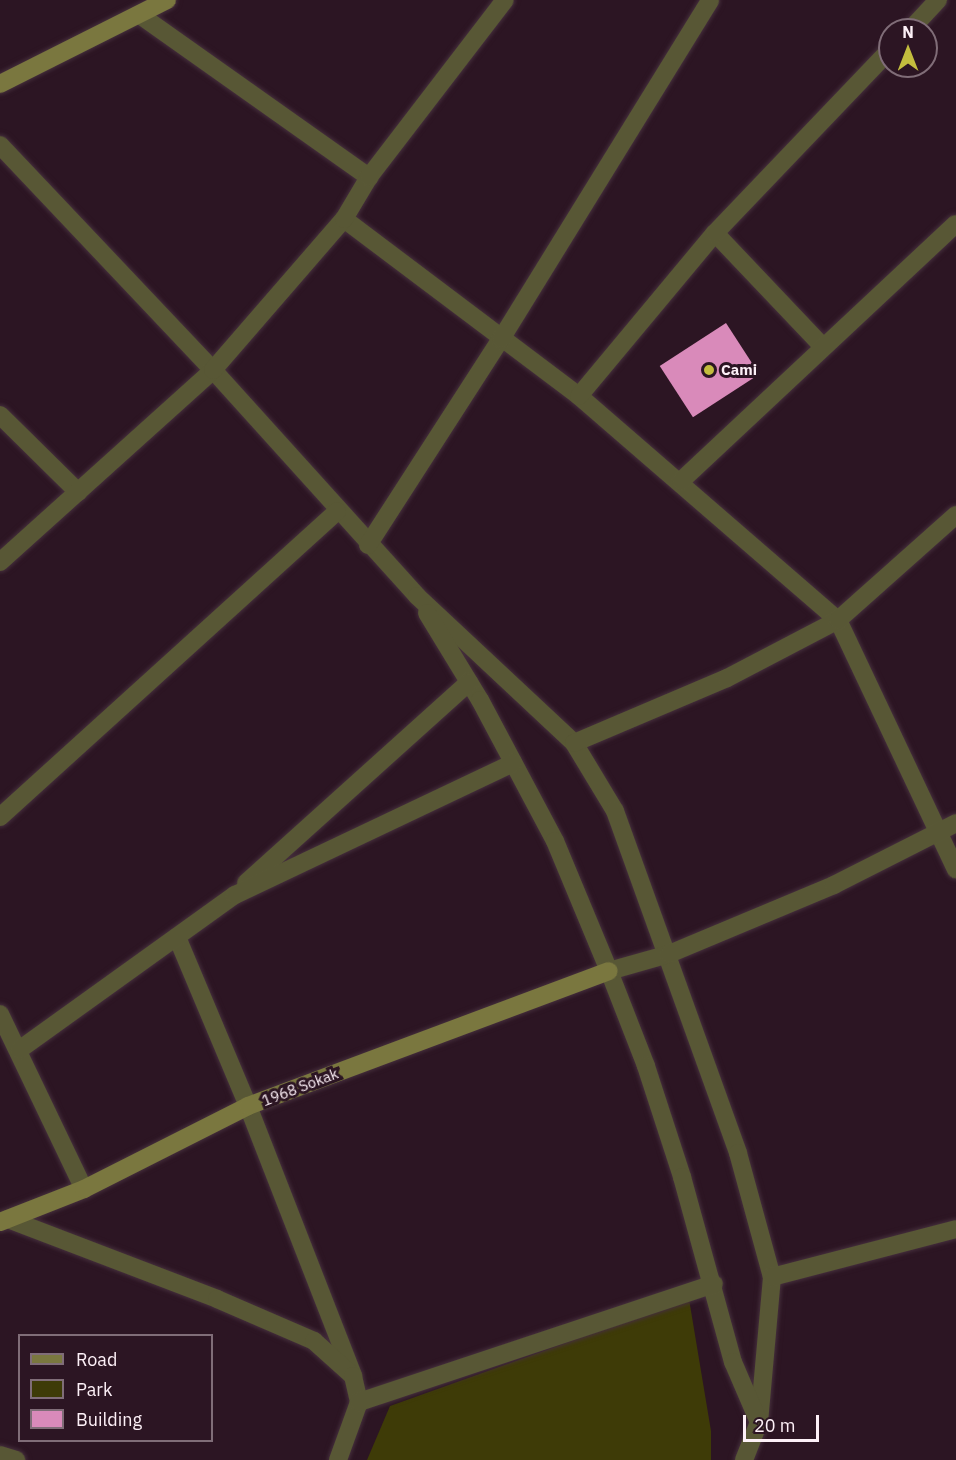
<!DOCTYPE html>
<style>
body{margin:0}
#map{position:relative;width:956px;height:1460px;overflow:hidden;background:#2c1523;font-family:"IBM Plex Sans",sans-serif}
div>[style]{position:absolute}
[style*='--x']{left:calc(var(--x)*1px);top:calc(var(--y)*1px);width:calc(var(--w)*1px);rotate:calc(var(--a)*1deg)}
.green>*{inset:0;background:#3e3b07}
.building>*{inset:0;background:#d98aba;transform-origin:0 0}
.roads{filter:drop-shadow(0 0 2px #452f3c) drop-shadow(0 0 2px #452f3c)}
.street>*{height:18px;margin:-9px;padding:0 9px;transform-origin:9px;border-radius:9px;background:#585735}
.secondary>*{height:18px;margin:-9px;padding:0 9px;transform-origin:9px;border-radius:9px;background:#7a773f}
.dots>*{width:16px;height:16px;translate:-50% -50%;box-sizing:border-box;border:3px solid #2c1523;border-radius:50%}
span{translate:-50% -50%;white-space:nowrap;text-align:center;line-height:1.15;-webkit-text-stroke:6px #2c1523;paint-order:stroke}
.poi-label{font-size:15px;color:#fdf0f7;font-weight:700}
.left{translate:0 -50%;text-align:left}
.street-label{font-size:15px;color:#fdf0f7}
.legend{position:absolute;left:18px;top:1334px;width:195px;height:108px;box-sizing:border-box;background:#2c1523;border:2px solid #806d78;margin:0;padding:8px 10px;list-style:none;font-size:18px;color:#fdf0f7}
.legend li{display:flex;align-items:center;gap:12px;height:30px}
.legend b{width:30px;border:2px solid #806d78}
.north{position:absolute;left:878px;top:18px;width:60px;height:60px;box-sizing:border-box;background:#2c1523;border:2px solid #806d78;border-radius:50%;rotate:0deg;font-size:16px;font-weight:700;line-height:24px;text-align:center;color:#fdf0f7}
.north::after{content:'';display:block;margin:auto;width:21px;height:27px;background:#c3bd3e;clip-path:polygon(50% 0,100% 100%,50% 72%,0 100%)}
.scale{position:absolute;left:743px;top:1415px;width:76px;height:27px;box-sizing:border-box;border:3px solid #fdf0f7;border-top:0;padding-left:8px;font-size:18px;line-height:21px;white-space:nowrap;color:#fdf0f7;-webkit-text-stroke:4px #2c1523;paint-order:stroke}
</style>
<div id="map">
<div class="green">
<i style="clip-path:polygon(689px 1299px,711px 1431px,711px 1460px,367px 1460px,390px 1406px)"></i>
</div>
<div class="building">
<i style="left:726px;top:323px;width:61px;height:79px;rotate:57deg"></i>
</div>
<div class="roads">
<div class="street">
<i style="--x:140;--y:15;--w:281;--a:35.3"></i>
<i style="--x:910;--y:30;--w:41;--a:-47"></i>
<i style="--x:0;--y:145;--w:310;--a:46.6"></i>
<i style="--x:213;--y:370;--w:304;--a:47.9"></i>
<i style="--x:417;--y:596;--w:215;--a:43.1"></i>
<i style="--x:574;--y:743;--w:79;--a:58.9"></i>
<i style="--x:615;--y:811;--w:363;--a:70.2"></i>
<i style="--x:738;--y:1153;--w:129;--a:74.7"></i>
<i style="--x:772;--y:1277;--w:146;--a:95.1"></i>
<i style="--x:759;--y:1422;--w:41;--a:111.5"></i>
<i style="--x:344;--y:219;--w:294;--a:37"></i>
<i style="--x:579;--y:396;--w:342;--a:40.9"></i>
<i style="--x:838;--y:620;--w:276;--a:64.7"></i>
<i style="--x:715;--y:233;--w:157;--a:46.5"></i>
<i style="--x:579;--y:396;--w:212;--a:-50.2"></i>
<i style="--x:715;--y:233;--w:253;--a:-46.3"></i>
<i style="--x:0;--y:415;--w:110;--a:44.6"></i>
<i style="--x:681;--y:481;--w:376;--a:-43.1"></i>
<i style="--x:368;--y:545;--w:245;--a:-57.2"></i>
<i style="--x:501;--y:339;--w:398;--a:-58.3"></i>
<i style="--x:0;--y:562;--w:287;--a:-42"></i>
<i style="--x:213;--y:370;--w:200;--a:-49.1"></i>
<i style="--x:344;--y:219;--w:49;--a:-59.2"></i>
<i style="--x:369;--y:177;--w:223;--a:-52.5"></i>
<i style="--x:427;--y:613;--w:102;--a:58.7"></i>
<i style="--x:480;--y:700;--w:160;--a:62"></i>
<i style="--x:555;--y:841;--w:141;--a:67.4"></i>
<i style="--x:609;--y:971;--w:102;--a:68.7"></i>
<i style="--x:646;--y:1066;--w:117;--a:72"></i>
<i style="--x:682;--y:1177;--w:192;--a:74.6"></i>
<i style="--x:733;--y:1362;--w:63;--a:66.7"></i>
<i style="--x:574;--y:743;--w:166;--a:-23"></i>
<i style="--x:727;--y:678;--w:125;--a:-27.6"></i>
<i style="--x:838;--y:620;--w:158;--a:-41.7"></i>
<i style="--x:0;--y:817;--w:455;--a:-42.2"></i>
<i style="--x:246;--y:883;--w:300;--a:-42"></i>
<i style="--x:177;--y:937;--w:183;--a:67.2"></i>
<i style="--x:248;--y:1106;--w:290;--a:68.7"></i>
<i style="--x:609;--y:971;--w:62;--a:-15.8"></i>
<i style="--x:669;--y:954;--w:179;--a:-22.7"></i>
<i style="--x:834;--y:885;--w:137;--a:-26.9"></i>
<i style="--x:0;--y:1014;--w:194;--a:64.4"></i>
<i style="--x:19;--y:1050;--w:266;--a:-35.7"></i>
<i style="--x:235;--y:895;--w:308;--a:-25.4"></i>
<i style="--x:8;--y:1219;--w:224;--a:20.9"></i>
<i style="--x:217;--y:1299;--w:106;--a:23.4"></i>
<i style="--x:314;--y:1341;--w:52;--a:41.9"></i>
<i style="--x:353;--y:1376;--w:27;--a:77"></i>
<i style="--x:359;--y:1402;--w:62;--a:109.9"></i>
<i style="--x:772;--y:1277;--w:190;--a:-14.6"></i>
<i style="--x:359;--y:1402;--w:374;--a:-18.4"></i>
<i style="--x:0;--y:1455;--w:17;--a:17"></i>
</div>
<div class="secondary">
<i style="--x:0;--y:84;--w:187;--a:-26.7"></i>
<i style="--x:0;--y:1222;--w:90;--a:-21.4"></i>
<i style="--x:84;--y:1189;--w:184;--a:-26.8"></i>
<i style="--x:248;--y:1106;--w:385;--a:-20.5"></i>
</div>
</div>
<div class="dots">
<i style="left:709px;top:370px;background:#c3bd3e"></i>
</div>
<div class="poi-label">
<span class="left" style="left:721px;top:370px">Cami</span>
</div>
<div class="street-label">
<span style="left:300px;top:1087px;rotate:-21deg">1968 Sokak</span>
</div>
<ul class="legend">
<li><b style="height:8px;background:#7a773f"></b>Road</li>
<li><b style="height:16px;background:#3e3b07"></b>Park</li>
<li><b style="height:16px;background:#d98aba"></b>Building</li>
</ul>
<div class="north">N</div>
<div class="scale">20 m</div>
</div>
